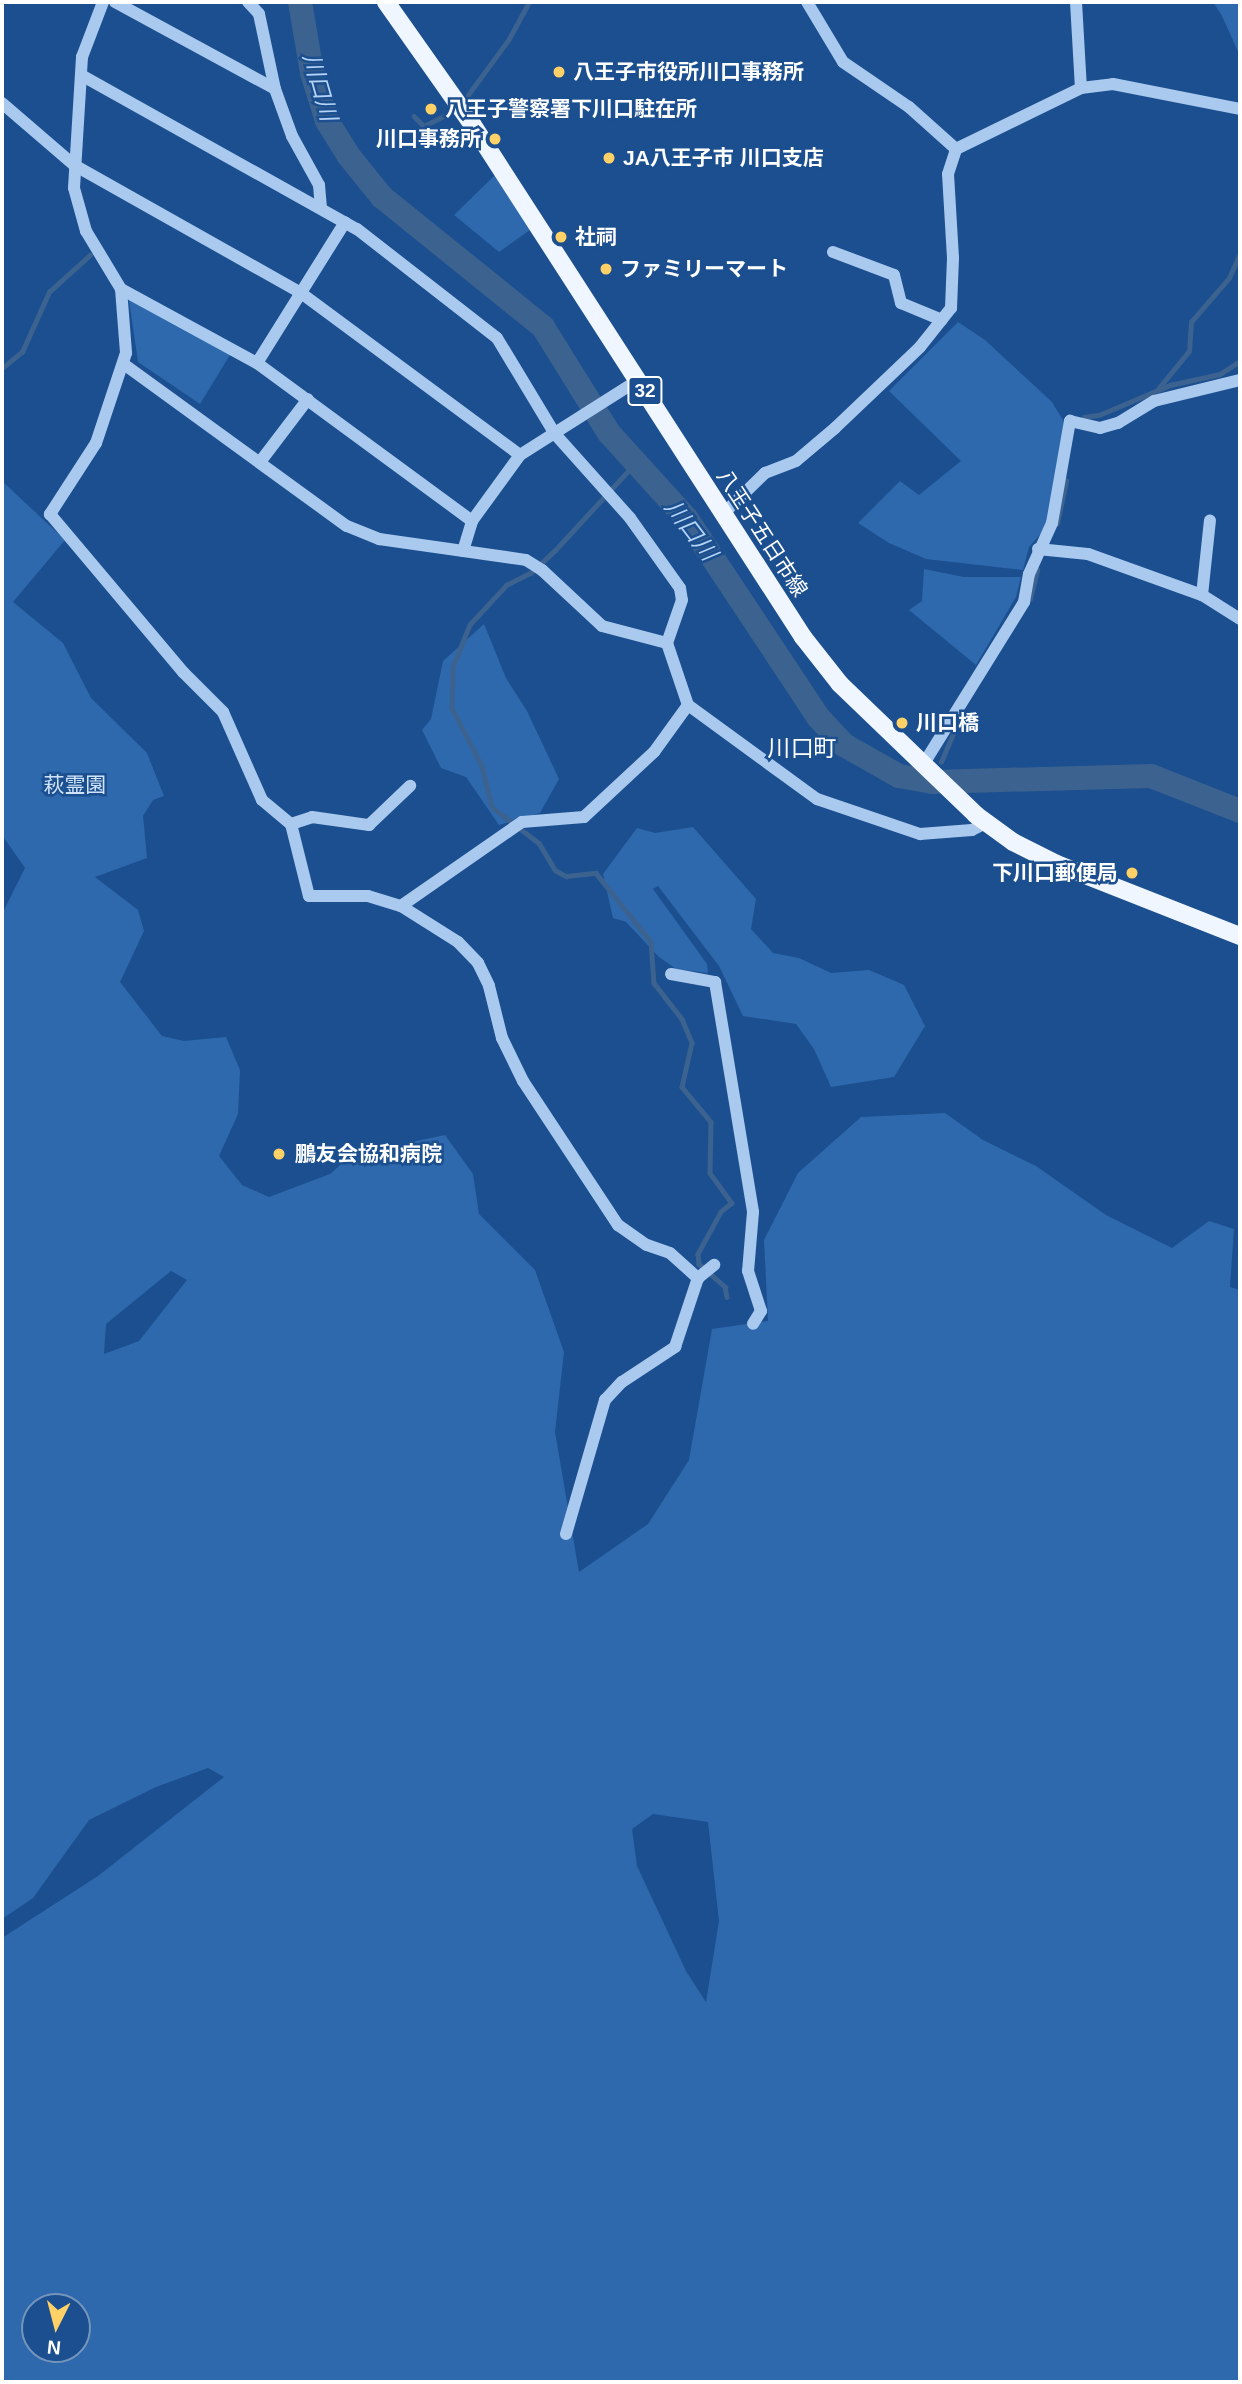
<!DOCTYPE html>
<meta charset="utf-8">
<style>
body{margin:0}
#map{position:relative;width:1242px;height:2384px;overflow:hidden;background:#1b4f8f;font-family:Arial,"Noto Sans JP",sans-serif}
div>[style]{position:absolute}
[style*='--x']{left:calc(var(--x)*1px);top:calc(var(--y)*1px);width:calc(var(--w)*1px);rotate:calc(var(--a)*1deg)}
.green>*{inset:0;background:#2e69ad}
.stream>*{height:4.5px;margin:-2.25px;padding:0 2.25px;transform-origin:2.25px;border-radius:2.25px;background:#3c6290}
.river>*{height:24px;margin:-12px;padding:0 12px;transform-origin:12px;border-radius:12px;background:#3c6290}
.minor>*{height:12px;margin:-6px;padding:0 6px;transform-origin:6px;border-radius:6px;background:#a9c9ee}
.major>*{height:18px;margin:-9px;padding:0 9px;transform-origin:9px;border-radius:9px;background:#f0f6ff}
.dots>*{width:19px;height:19px;translate:-50% -50%;box-sizing:border-box;border:4px solid #1b4f8f;border-radius:50%}
span{translate:-50% -50%;white-space:nowrap;text-align:center;line-height:1.15;-webkit-text-stroke:5px #1b4f8f;paint-order:stroke}
.shield-label span{padding:2px 5px;background:#1b4f8f;border:2px solid;border-radius:5px;-webkit-text-stroke-width:0}
.shield-label{font-size:19px;color:#fff;font-weight:700}
.poi-label{font-size:21px;color:#fff;font-weight:700}
.left{translate:0 -50%;text-align:left}
.right{translate:-100% -50%;text-align:right}
.street-label{font-size:21px;color:#fff}
.park-label{font-size:21px;color:#cfe3fa}
.water-label{font-size:23px;color:#b5d3f5;font-style:italic}
.neighbourhood-label{font-size:23px;color:#fff}
.frame{position:absolute;inset:0;border:4px solid #fff;pointer-events:none}
.north{position:absolute;left:21px;top:2293px;width:70px;height:70px;box-sizing:border-box;background:#1b4f8f;border:2px solid #7695bc;border-radius:50%;rotate:186deg;font-size:19px;font-weight:700;line-height:28px;text-align:center;color:#fff}
.north::after{content:'';display:block;margin:auto;width:24px;height:32px;background:#ffd166;clip-path:polygon(50% 0,100% 100%,50% 72%,0 100%)}
</style>
<div id="map">
<div class="green">
<i style="clip-path:polygon(1213px 2px,1240px 2px,1240px 56px,1222px 16px)"></i>
<i style="clip-path:polygon(495px 175px,530px 230px,499px 252px,454px 215px)"></i>
<i style="clip-path:polygon(128px 293px,233px 350px,200px 404px,138px 362px)"></i>
<i style="clip-path:polygon(958px 322px,985px 340px,1052px 402px,1067px 427px,1049px 525px,1029px 547px,1023px 570px,926px 559px,889px 543px,858px 523px,900px 481px,919px 495px,961px 461px,889px 391px)"></i>
<i style="clip-path:polygon(evenodd,2px 481px,65px 540px,13px 602px,63px 643px,91px 698px,147px 753px,164px 796px,153px 800px,143px 816px,147px 858px,95px 877px,138px 910px,144px 931px,120px 982px,162px 1036px,184px 1041px,226px 1037px,240px 1070px,238px 1114px,219px 1156px,242px 1185px,269px 1197px,330px 1174px,366px 1142px,397px 1145px,445px 1135px,473px 1174px,479px 1214px,535px 1270px,564px 1352px,555px 1432px,579px 1572px,648px 1524px,689px 1460px,712px 1329px,768px 1321px,764px 1240px,798px 1173px,861px 1117px,945px 1113px,983px 1140px,1036px 1166px,1106px 1215px,1172px 1248px,1209px 1221px,1234px 1229px,1230px 1287px,1240px 1290px,1240px 2382px,2px 2382px,2px 1938px,98px 1876px,224px 1777px,208px 1768px,156px 1787px,89px 1820px,33px 1898px,2px 1919px,2px 914px,25px 868px,2px 835px,2px 481px,171px 1271px,187px 1280px,139px 1341px,104px 1354px,106px 1324px,171px 1271px,2px 481px,653px 1814px,708px 1822px,719px 1921px,706px 2002px,686px 1971px,637px 1866px,632px 1829px,653px 1814px,2px 481px,35px 2307px,77px 2307px,77px 2349px,35px 2349px,35px 2307px)"></i>
<i style="clip-path:polygon(924px 569px,964px 577px,1021px 577px,1016px 597px,976px 665px,909px 610px,922px 601px)"></i>
<i style="clip-path:polygon(484px 624px,506px 678px,527px 711px,559px 779px,540px 813px,499px 825px,466px 777px,441px 768px,422px 730px,431px 719px,443px 661px)"></i>
<i style="clip-path:polygon(693px 827px,756px 899px,751px 929px,773px 953px,799px 958px,831px 973px,869px 970px,904px 985px,925px 1026px,894px 1077px,831px 1087px,814px 1049px,796px 1024px,743px 1016px,719px 966px,658px 886px,653px 889px,707px 964px,708px 973px,676px 969px,659px 957px,626px 922px,613px 918px,603px 874px,637px 828px,655px 833px)"></i>
</div>
<div class="stream">
<i style="--x:468;--y:95;--w:69;--a:-53.8"></i>
<i style="--x:509;--y:39;--w:42;--a:-61.6"></i>
<i style="--x:414;--y:116;--w:14;--a:45"></i>
<i style="--x:424;--y:126;--w:30;--a:-27"></i>
<i style="--x:2;--y:368;--w:26;--a:-39"></i>
<i style="--x:22;--y:352;--w:66;--a:-65.8"></i>
<i style="--x:49;--y:292;--w:55;--a:-42.1"></i>
<i style="--x:1158;--y:389;--w:49;--a:-50.8"></i>
<i style="--x:1189;--y:351;--w:29;--a:-86"></i>
<i style="--x:1191;--y:322;--w:58;--a:-49.2"></i>
<i style="--x:1229;--y:278;--w:27;--a:-66"></i>
<i style="--x:1084;--y:417;--w:15;--a:-8"></i>
<i style="--x:1099;--y:415;--w:77;--a:-22.9"></i>
<i style="--x:1170;--y:385;--w:51;--a:-12.4"></i>
<i style="--x:1220;--y:374;--w:24;--a:-33"></i>
<i style="--x:636;--y:463;--w:118;--a:132.6"></i>
<i style="--x:556;--y:550;--w:34;--a:137"></i>
<i style="--x:531;--y:573;--w:27;--a:153"></i>
<i style="--x:507;--y:585;--w:54;--a:132.8"></i>
<i style="--x:470;--y:625;--w:45;--a:112"></i>
<i style="--x:453;--y:667;--w:41;--a:91.4"></i>
<i style="--x:452;--y:708;--w:65;--a:62.7"></i>
<i style="--x:482;--y:766;--w:42;--a:76.3"></i>
<i style="--x:492;--y:807;--w:59;--a:37.5"></i>
<i style="--x:539;--y:843;--w:31;--a:59"></i>
<i style="--x:555;--y:870;--w:13;--a:29"></i>
<i style="--x:566;--y:876;--w:30;--a:-6"></i>
<i style="--x:596;--y:873;--w:88;--a:51.4"></i>
<i style="--x:651;--y:942;--w:41;--a:85.8"></i>
<i style="--x:654;--y:983;--w:46;--a:52.1"></i>
<i style="--x:682;--y:1019;--w:26;--a:67"></i>
<i style="--x:692;--y:1043;--w:45;--a:102.8"></i>
<i style="--x:682;--y:1087;--w:45;--a:50.4"></i>
<i style="--x:711;--y:1122;--w:51;--a:91.1"></i>
<i style="--x:710;--y:1173;--w:37;--a:54"></i>
<i style="--x:732;--y:1203;--w:14;--a:141"></i>
<i style="--x:721;--y:1212;--w:48;--a:118.7"></i>
<i style="--x:698;--y:1254;--w:10;--a:84"></i>
<i style="--x:699;--y:1264;--w:35;--a:41"></i>
<i style="--x:725;--y:1287;--w:10;--a:79"></i>
<i style="--x:1057;--y:524;--w:44;--a:-78.2"></i>
<i style="--x:1030;--y:599;--w:30;--a:-76"></i>
<i style="--x:941;--y:762;--w:51;--a:-66.9"></i>
</div>
<div class="river">
<i style="--x:300;--y:2;--w:72;--a:80.4"></i>
<i style="--x:312;--y:73;--w:50;--a:72.6"></i>
<i style="--x:327;--y:121;--w:40;--a:58"></i>
<i style="--x:348;--y:155;--w:54;--a:51"></i>
<i style="--x:382;--y:197;--w:207;--a:38.9"></i>
<i style="--x:543;--y:327;--w:125;--a:58.1"></i>
<i style="--x:609;--y:433;--w:116;--a:47.8"></i>
<i style="--x:687;--y:519;--w:237;--a:56.5"></i>
<i style="--x:818;--y:717;--w:38;--a:47"></i>
<i style="--x:844;--y:745;--w:63;--a:29.4"></i>
<i style="--x:899;--y:776;--w:34;--a:10"></i>
<i style="--x:932;--y:782;--w:219;--a:-1.6"></i>
<i style="--x:1151;--y:776;--w:96;--a:21.5"></i>
</div>
<div class="minor">
<i style="--x:103;--y:2;--w:59;--a:110.9"></i>
<i style="--x:82;--y:57;--w:131;--a:93.5"></i>
<i style="--x:74;--y:188;--w:45;--a:74.4"></i>
<i style="--x:86;--y:231;--w:68;--a:58.9"></i>
<i style="--x:121;--y:289;--w:64;--a:85.5"></i>
<i style="--x:126;--y:353;--w:95;--a:108.4"></i>
<i style="--x:96;--y:443;--w:85;--a:122.9"></i>
<i style="--x:50;--y:514;--w:207;--a:49.9"></i>
<i style="--x:183;--y:672;--w:57;--a:45"></i>
<i style="--x:223;--y:712;--w:96;--a:66.1"></i>
<i style="--x:262;--y:800;--w:38;--a:40"></i>
<i style="--x:291;--y:824;--w:74;--a:76"></i>
<i style="--x:309;--y:896;--w:59;--a:0"></i>
<i style="--x:368;--y:896;--w:34;--a:17"></i>
<i style="--x:401;--y:906;--w:67;--a:32.3"></i>
<i style="--x:458;--y:942;--w:29;--a:46"></i>
<i style="--x:478;--y:963;--w:25;--a:64"></i>
<i style="--x:489;--y:986;--w:54;--a:76"></i>
<i style="--x:502;--y:1038;--w:48;--a:64"></i>
<i style="--x:523;--y:1081;--w:173;--a:56.6"></i>
<i style="--x:618;--y:1225;--w:35;--a:35"></i>
<i style="--x:647;--y:1245;--w:24;--a:19"></i>
<i style="--x:670;--y:1253;--w:38;--a:42"></i>
<i style="--x:115;--y:2;--w:182;--a:28.5"></i>
<i style="--x:275;--y:89;--w:50;--a:70.1"></i>
<i style="--x:292;--y:136;--w:56;--a:61.1"></i>
<i style="--x:319;--y:185;--w:22;--a:85"></i>
<i style="--x:248;--y:2;--w:16;--a:47"></i>
<i style="--x:259;--y:14;--w:77;--a:78"></i>
<i style="--x:807;--y:2;--w:70;--a:59"></i>
<i style="--x:843;--y:62;--w:80;--a:34.3"></i>
<i style="--x:909;--y:107;--w:63;--a:41.8"></i>
<i style="--x:1076;--y:2;--w:86;--a:86.7"></i>
<i style="--x:81;--y:75;--w:316;--a:29.2"></i>
<i style="--x:357;--y:229;--w:177;--a:37.9"></i>
<i style="--x:497;--y:338;--w:112;--a:58.9"></i>
<i style="--x:555;--y:434;--w:113;--a:48.2"></i>
<i style="--x:630;--y:518;--w:86;--a:54.5"></i>
<i style="--x:680;--y:588;--w:12;--a:81"></i>
<i style="--x:682;--y:600;--w:46;--a:109.2"></i>
<i style="--x:667;--y:643;--w:65;--a:71.3"></i>
<i style="--x:688;--y:705;--w:160;--a:36.1"></i>
<i style="--x:817;--y:799;--w:109;--a:18.8"></i>
<i style="--x:920;--y:834;--w:52;--a:-4.4"></i>
<i style="--x:972;--y:830;--w:16;--a:-27"></i>
<i style="--x:2;--y:103;--w:95;--a:40.7"></i>
<i style="--x:74;--y:165;--w:261;--a:29.4"></i>
<i style="--x:301;--y:293;--w:272;--a:36.5"></i>
<i style="--x:833;--y:252;--w:65;--a:20.7"></i>
<i style="--x:894;--y:275;--w:29;--a:76"></i>
<i style="--x:901;--y:303;--w:44;--a:22.5"></i>
<i style="--x:121;--y:289;--w:155;--a:28.6"></i>
<i style="--x:257;--y:363;--w:267;--a:36.3"></i>
<i style="--x:257;--y:363;--w:166;--a:-58"></i>
<i style="--x:125;--y:365;--w:274;--a:36"></i>
<i style="--x:347;--y:526;--w:35;--a:22"></i>
<i style="--x:379;--y:539;--w:148;--a:8.1"></i>
<i style="--x:526;--y:560;--w:19;--a:32"></i>
<i style="--x:542;--y:570;--w:82;--a:43"></i>
<i style="--x:602;--y:626;--w:67;--a:14.7"></i>
<i style="--x:260;--y:462;--w:79;--a:-52.7"></i>
<i style="--x:723;--y:514;--w:59;--a:-44.3"></i>
<i style="--x:765;--y:473;--w:33;--a:-21"></i>
<i style="--x:796;--y:461;--w:51;--a:-40.2"></i>
<i style="--x:835;--y:428;--w:117;--a:-43.6"></i>
<i style="--x:920;--y:347;--w:50;--a:-51.5"></i>
<i style="--x:951;--y:308;--w:50;--a:-87.7"></i>
<i style="--x:953;--y:258;--w:84;--a:-93.4"></i>
<i style="--x:948;--y:174;--w:26;--a:-72"></i>
<i style="--x:956;--y:149;--w:139;--a:-26"></i>
<i style="--x:1081;--y:88;--w:32;--a:-7"></i>
<i style="--x:1113;--y:84;--w:129;--a:11.1"></i>
<i style="--x:1038;--y:549;--w:50;--a:5.7"></i>
<i style="--x:1088;--y:554;--w:121;--a:19.8"></i>
<i style="--x:1202;--y:595;--w:45;--a:32.3"></i>
<i style="--x:463;--y:551;--w:31;--a:-73"></i>
<i style="--x:472;--y:521;--w:82;--a:-54"></i>
<i style="--x:520;--y:455;--w:140;--a:-32.4"></i>
<i style="--x:1202;--y:595;--w:75;--a:-83.9"></i>
<i style="--x:923;--y:765;--w:192;--a:-58.2"></i>
<i style="--x:1024;--y:602;--w:28;--a:-80"></i>
<i style="--x:1029;--y:574;--w:56;--a:-65.7"></i>
<i style="--x:1052;--y:523;--w:104;--a:-80"></i>
<i style="--x:1070;--y:421;--w:31;--a:13"></i>
<i style="--x:1100;--y:428;--w:19;--a:-16"></i>
<i style="--x:1118;--y:423;--w:42;--a:-31.4"></i>
<i style="--x:1154;--y:401;--w:89;--a:-13.7"></i>
<i style="--x:291;--y:824;--w:22;--a:-18"></i>
<i style="--x:312;--y:817;--w:58;--a:8"></i>
<i style="--x:369;--y:825;--w:57;--a:-43.6"></i>
<i style="--x:401;--y:906;--w:147;--a:-34.8"></i>
<i style="--x:522;--y:822;--w:62;--a:-4.6"></i>
<i style="--x:584;--y:817;--w:96;--a:-42.9"></i>
<i style="--x:654;--y:752;--w:58;--a:-54.1"></i>
<i style="--x:671;--y:974;--w:45;--a:10.3"></i>
<i style="--x:715;--y:982;--w:233;--a:80.6"></i>
<i style="--x:753;--y:1212;--w:59;--a:94.8"></i>
<i style="--x:748;--y:1271;--w:42;--a:72"></i>
<i style="--x:761;--y:1311;--w:15;--a:122"></i>
<i style="--x:566;--y:1534;--w:140;--a:-73.8"></i>
<i style="--x:605;--y:1400;--w:25;--a:-47"></i>
<i style="--x:622;--y:1382;--w:64;--a:-33.4"></i>
<i style="--x:675;--y:1347;--w:73;--a:-71.6"></i>
<i style="--x:698;--y:1278;--w:21;--a:-39"></i>
</div>
<div class="major">
<i style="--x:386;--y:2;--w:149;--a:54.8"></i>
<i style="--x:472;--y:124;--w:611;--a:57.17"></i>
<i style="--x:803;--y:637;--w:60;--a:51.8"></i>
<i style="--x:840;--y:684;--w:189;--a:43.9"></i>
<i style="--x:976;--y:815;--w:46;--a:36.1"></i>
<i style="--x:1013;--y:842;--w:49;--a:26.6"></i>
<i style="--x:1057;--y:864;--w:197;--a:21.5"></i>
</div>
<div class="dots">
<i style="left:559px;top:72px;background:#ffd166"></i>
<i style="left:431px;top:109px;background:#ffd166"></i>
<i style="left:495px;top:139px;background:#ffd166"></i>
<i style="left:609px;top:158px;background:#ffd166"></i>
<i style="left:561px;top:237px;background:#ffd166"></i>
<i style="left:606px;top:269px;background:#ffd166"></i>
<i style="left:902px;top:723px;background:#ffd166"></i>
<i style="left:1132px;top:873px;background:#ffd166"></i>
<i style="left:279px;top:1154px;background:#ffd166"></i>
</div>
<div class="shield-label">
<span style="left:645px;top:391px">32</span>
</div>
<div class="poi-label">
<span class="left" style="left:573px;top:72px">八王子市役所川口事務所</span>
<span class="left" style="left:445px;top:109px">八王子警察署下川口駐在所</span>
<span class="right" style="left:481px;top:139px">川口事務所</span>
<span class="left" style="left:623px;top:158px">JA八王子市 川口支店</span>
<span class="left" style="left:575px;top:237px">社祠</span>
<span class="left" style="left:620px;top:269px">ファミリーマート</span>
<span class="left" style="left:916px;top:723px">川口橋</span>
<span class="right" style="left:1118px;top:873px">下川口郵便局</span>
<span class="left" style="left:295px;top:1154px">鵬友会協和病院</span>
</div>
<div class="street-label">
<span style="left:762px;top:533px;rotate:57deg">八王子五日市線</span>
</div>
<div class="park-label">
<span style="left:75px;top:785px">萩霊園</span>
</div>
<div class="water-label">
<span style="left:320px;top:87px;rotate:74deg">川口川</span>
<span style="left:691px;top:530px;rotate:53deg">川口川</span>
</div>
<div class="neighbourhood-label">
<span style="left:802px;top:748px">川口町</span>
</div>
<div class="frame"></div>
<div class="north">N</div>
</div>
